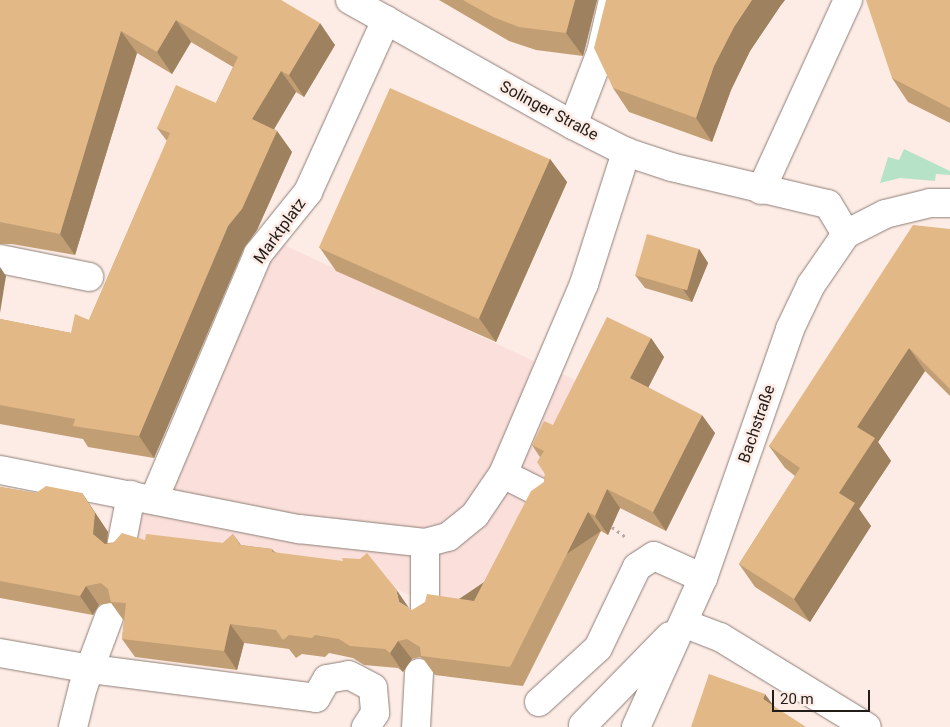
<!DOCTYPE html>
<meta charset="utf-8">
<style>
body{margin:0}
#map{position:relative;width:950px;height:727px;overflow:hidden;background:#fdece5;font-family:Roboto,sans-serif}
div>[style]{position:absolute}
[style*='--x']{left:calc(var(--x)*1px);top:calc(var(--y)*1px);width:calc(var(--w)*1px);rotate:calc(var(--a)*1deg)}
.commercial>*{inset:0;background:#fadfda}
.green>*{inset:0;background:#b6e3c8}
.path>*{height:3px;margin-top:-1.5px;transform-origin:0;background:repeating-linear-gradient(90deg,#b8aba5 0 2.5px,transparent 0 6.5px)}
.roads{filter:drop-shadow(0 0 1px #8d7e78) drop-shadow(0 0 1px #8d7e78)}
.minor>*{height:28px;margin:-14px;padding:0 14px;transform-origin:14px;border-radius:14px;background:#fff}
.wall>*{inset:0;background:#c29e74}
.shaded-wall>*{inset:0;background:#9e815e;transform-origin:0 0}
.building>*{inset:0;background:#e2b887;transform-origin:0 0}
span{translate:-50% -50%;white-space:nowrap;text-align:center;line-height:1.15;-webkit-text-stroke:5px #fdece5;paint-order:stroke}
.street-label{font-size:16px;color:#221c19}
.scale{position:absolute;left:772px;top:690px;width:98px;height:22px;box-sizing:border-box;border:2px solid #221c19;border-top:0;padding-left:6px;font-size:15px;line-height:18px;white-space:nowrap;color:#221c19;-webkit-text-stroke:4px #fdece5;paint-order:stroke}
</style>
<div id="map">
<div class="commercial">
<i style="clip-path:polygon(256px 232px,594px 389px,488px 620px,447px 614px,391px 586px,130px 552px,157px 458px)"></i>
</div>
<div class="green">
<i style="clip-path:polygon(904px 149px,950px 171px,950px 175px,936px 174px,935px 181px,900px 178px,880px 183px,888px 157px,899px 160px)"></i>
</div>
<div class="path">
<i style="--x:612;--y:527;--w:17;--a:36"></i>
</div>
<div class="roads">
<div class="minor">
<i style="--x:350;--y:0;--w:256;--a:29.3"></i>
<i style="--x:573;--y:125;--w:59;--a:27"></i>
<i style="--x:626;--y:152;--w:47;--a:18.4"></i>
<i style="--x:671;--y:167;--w:161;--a:13.3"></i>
<i style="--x:828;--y:204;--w:35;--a:59"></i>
<i style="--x:573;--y:125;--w:78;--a:-69"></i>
<i style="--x:601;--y:52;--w:53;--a:-77"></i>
<i style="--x:761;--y:190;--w:209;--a:-65.4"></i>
<i style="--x:0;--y:259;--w:91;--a:11.4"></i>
<i style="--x:0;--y:470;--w:305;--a:11.2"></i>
<i style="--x:299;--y:529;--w:127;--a:6.3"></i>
<i style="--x:425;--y:543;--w:24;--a:-15"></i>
<i style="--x:448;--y:537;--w:35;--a:-39"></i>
<i style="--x:475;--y:515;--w:50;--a:-55.7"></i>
<i style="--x:503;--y:474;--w:207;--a:-66.9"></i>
<i style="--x:584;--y:284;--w:139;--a:-72.3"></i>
<i style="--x:503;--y:474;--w:45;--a:26.6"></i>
<i style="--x:154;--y:499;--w:266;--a:-67"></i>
<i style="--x:258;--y:254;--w:80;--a:-51.1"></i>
<i style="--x:308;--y:192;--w:189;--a:-65.6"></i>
<i style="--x:121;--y:547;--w:53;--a:-79.1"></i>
<i style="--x:425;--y:613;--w:70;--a:-90"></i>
<i style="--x:683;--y:623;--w:40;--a:21"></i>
<i style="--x:720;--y:637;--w:172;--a:31.5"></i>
<i style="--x:0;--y:653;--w:92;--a:10"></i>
<i style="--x:91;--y:669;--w:227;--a:7.3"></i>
<i style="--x:316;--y:698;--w:22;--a:-60"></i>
<i style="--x:327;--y:679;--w:22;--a:-10"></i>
<i style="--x:349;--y:675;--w:27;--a:28"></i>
<i style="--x:373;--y:688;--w:25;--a:85"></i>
<i style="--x:375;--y:713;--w:17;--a:123"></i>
<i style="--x:539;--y:702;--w:80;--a:-42.5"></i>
<i style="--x:598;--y:648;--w:90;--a:-64.3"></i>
<i style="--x:637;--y:567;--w:20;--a:-33"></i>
<i style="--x:654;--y:556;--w:54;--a:24.2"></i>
<i style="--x:583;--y:725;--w:124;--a:-45.7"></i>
<i style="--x:73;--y:727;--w:41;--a:-76"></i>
<i style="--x:83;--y:687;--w:75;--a:-69.6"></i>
<i style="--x:416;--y:727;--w:54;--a:-86.8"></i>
<i style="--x:636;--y:727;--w:163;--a:-65.8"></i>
<i style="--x:703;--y:578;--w:264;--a:-70.7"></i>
<i style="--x:790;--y:329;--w:49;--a:-64.5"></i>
<i style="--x:811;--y:285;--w:62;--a:-55.5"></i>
<i style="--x:846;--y:234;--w:44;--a:-27.1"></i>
<i style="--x:885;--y:214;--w:46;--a:-13.7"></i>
<i style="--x:930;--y:203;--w:20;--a:0"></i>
</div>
</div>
<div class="wall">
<i style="clip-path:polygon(0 0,281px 0,335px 45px,304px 97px,296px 92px,274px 129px,277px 131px,292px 152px,257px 230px,244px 248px,154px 458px,88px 447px,83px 439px,0 424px,0 319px,71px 333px,89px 320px,167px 141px,157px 128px,216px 103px,233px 67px,191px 42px,172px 74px,137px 53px,75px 255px,12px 244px,0 244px)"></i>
<i style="clip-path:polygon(439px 0,597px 0,583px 56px,536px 50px,509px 41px)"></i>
<i style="clip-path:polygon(606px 0,785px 0,781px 5px,750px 51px,731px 90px,712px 142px,629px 112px,613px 88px)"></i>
<i style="clip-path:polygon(950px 0,950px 123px,908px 102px,892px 78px)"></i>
<i style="clip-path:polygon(550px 159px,567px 182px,496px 342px,336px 271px,320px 248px)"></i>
<i style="clip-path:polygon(950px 229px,950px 396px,925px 371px,878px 442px,891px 461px,859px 509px,871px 526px,810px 622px,755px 587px,739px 564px,795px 476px,785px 468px,769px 446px)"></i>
<i style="clip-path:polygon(699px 249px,708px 263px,692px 302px,645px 288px,635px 275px)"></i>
<i style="clip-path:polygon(651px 338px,664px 357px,648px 387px,715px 433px,666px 531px,620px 508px,608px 535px,601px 531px,523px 686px,435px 675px,424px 660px,420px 657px,412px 659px,403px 672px,398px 668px,364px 665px,353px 658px,329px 653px,325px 657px,302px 654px,296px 658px,289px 649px,244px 643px,237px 670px,135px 657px,122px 639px,124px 621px,111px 603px,99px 605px,93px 615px,0 598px,0 487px,36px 493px,82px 493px,108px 532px,107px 543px,145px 540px,223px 543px,233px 534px,241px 545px,272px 549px,275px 552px,412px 610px,474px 601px,544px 482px,545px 474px,540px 457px,532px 445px,553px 425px)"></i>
</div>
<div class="shaded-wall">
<i style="clip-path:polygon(575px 0,597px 0,583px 56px,566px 33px)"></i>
<i style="clip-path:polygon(752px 0,785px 0,781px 5px,750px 51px,731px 90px,712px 142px,696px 118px,714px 66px,734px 27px)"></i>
<i style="clip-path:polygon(176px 20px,191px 42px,172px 74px,157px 52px)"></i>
<i style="clip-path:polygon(320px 23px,335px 45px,304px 97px,289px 75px)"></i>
<i style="clip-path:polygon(121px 31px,137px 53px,75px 255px,60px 234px)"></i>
<i style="clip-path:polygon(281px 71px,296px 92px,267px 141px,252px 119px)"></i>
<i style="clip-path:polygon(277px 131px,292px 152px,257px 230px,244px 248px,154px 458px,139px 436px,228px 226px)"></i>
<i style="clip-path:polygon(550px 159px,567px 182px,496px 342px,479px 318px)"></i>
<i style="clip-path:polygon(699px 249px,708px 263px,692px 302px,682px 288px)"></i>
<i style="clip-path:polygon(0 267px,6px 276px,0 313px)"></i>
<i style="clip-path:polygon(651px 338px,664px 357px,644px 396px,630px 378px)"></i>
<i style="clip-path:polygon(909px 348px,925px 371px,878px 442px,891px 461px,859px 509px,871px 526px,810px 622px,794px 599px,839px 493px,857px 427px)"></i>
<i style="clip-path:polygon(702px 415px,715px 433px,666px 531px,653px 512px)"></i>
<i style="clip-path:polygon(607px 489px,620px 508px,608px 535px,595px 516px)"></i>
<i style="clip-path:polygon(82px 493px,108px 532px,106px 553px,93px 534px)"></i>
<i style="left:588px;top:512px;width:23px;height:174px;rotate:56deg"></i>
<i style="clip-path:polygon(86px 586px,99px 605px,93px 615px,80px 596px)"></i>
<i style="clip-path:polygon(396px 589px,409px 608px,399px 602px)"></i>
<i style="clip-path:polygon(230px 624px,244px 643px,237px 670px,224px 651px)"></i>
<i style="clip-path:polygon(398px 641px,412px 659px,403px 672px,390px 653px)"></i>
<i style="clip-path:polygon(765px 694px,776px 709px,763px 699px)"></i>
</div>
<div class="building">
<i style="clip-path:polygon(0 0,281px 0,320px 23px,289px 75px,281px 71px,252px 119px,277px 131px,242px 209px,228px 226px,139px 436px,73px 426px,75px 419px,0 405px,0 319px,71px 333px,75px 314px,89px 320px,170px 133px,157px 128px,176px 85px,216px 103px,238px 57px,176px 20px,157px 52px,121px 31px,60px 234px,0 222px)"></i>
<i style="clip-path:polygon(463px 0,575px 0,566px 33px,519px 27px,493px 17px)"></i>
<i style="clip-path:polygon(606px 0,752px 0,734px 27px,714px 66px,696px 118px,613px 88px,594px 48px)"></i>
<i style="clip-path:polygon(866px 0,950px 0,950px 108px,892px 78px)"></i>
<i style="left:390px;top:88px;width:175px;height:175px;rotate:24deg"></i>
<i style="clip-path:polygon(913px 225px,950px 229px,950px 389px,909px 348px,857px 427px,875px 438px,839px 493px,855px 503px,794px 599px,739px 564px,800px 468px,769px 446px)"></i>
<i style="left:647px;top:234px;width:54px;height:43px;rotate:16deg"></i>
<i style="clip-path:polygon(607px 317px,651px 338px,630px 378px,702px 415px,653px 512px,607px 489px,595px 516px,588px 512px,510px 667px,421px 656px,420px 647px,407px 639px,398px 641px,390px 653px,385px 649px,350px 646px,339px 639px,315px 635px,312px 638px,289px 635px,283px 640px,276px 630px,230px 624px,224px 651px,122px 639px,126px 603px,111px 602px,108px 589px,101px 583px,86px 586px,80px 596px,0 581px,0 487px,36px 493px,46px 486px,82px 493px,95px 513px,93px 534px,105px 544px,113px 543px,122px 533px,145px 540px,146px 534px,223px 543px,233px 534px,240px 545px,272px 549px,272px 552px,343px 561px,342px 558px,360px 559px,367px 553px,396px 589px,399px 602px,412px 610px,425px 602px,427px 594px,474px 601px,531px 491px,544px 482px,545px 474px,537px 462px,544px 451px,532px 445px,544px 421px,553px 425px)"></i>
<i style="clip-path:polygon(709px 674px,765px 694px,763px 699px,806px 727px,691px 727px)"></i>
</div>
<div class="street-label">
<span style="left:549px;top:111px;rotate:28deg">Solinger Straße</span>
<span style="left:280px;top:231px;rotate:-54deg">Marktplatz</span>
<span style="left:757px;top:424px;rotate:-71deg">Bachstraße</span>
</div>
<div class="scale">20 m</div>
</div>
